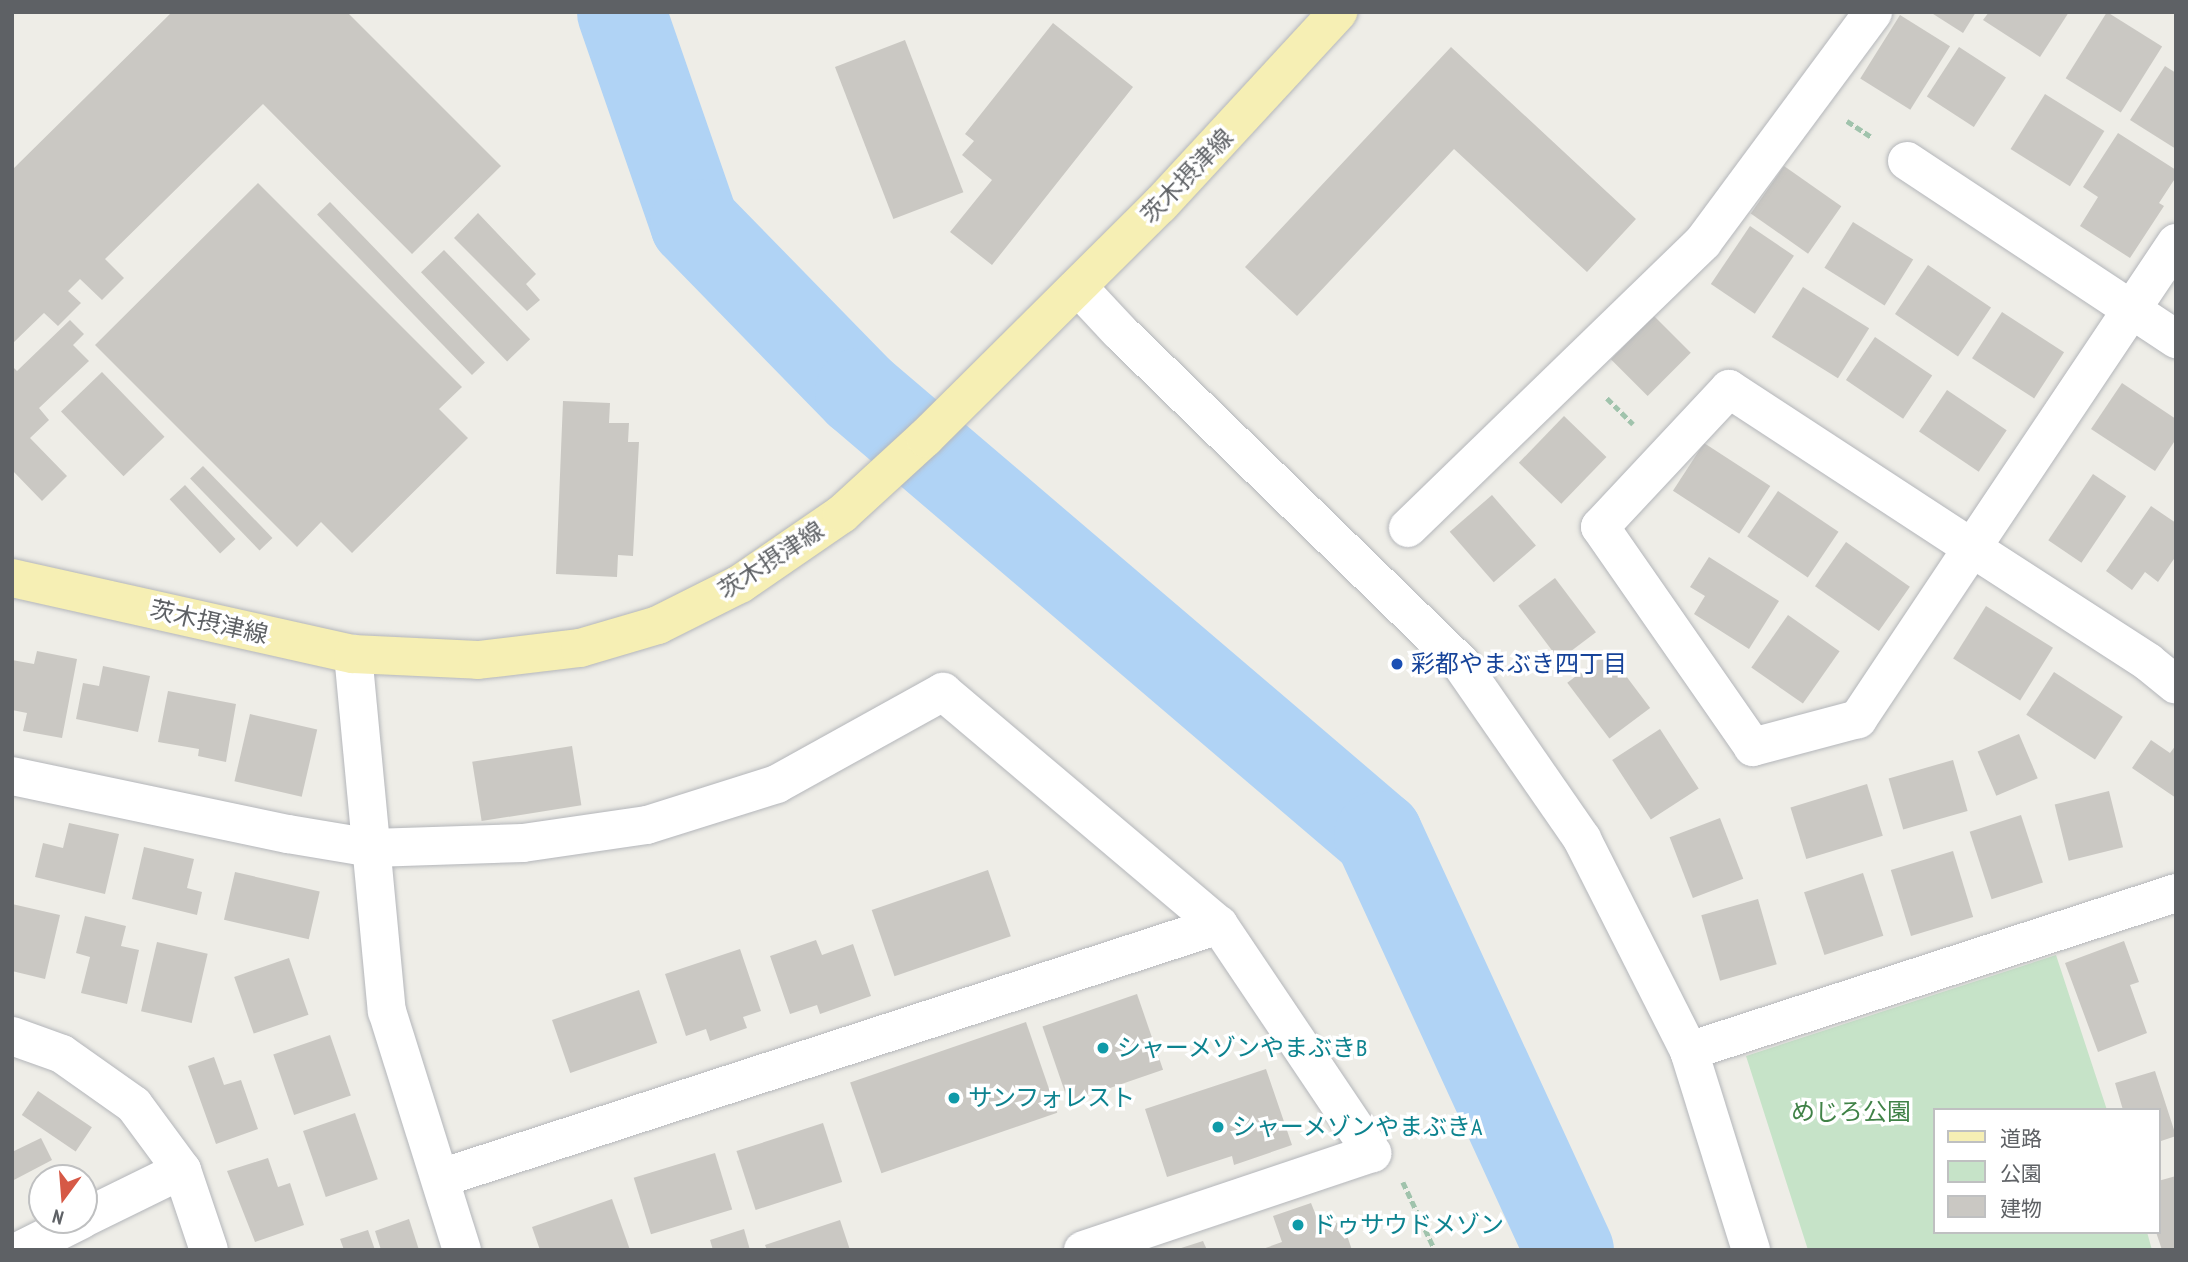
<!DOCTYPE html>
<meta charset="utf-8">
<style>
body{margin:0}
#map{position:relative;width:2188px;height:1262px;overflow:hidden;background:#eeede7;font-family:"PT Sans Narrow","Noto Sans JP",sans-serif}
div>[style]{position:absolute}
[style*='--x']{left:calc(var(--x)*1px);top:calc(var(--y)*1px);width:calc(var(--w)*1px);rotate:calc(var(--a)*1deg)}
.green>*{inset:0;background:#c6e3c8}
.river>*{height:89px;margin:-44.5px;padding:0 44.5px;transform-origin:44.5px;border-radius:44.5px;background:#b0d3f5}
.building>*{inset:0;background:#cac8c3;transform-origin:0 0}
.path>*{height:4.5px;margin-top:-2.25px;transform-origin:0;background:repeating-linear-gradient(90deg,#a0c3ac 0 7px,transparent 0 10.5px)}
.roads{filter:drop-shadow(0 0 2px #b4b6ba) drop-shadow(0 0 2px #b4b6ba)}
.minor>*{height:38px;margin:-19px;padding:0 19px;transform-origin:19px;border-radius:19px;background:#fff}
.major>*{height:38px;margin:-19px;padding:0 19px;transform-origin:19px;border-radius:19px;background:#f6efb4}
.dots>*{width:19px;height:19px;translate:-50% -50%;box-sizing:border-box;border:4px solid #fff;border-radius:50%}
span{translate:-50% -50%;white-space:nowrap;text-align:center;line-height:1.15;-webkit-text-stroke:7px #fff;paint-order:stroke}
.street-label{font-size:24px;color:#5e6165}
.transit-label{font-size:24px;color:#164399}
.left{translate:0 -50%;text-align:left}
.culture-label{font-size:24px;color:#0d838f}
.park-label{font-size:24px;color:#408247}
.frame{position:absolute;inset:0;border:14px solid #5e6165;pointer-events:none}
.legend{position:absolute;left:1933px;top:1108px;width:228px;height:126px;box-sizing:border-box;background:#fff;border:2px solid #bfc0c1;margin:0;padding:9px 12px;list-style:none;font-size:21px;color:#5e6165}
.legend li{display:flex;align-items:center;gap:14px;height:35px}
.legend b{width:35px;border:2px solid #bfc0c1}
.north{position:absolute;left:28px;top:1164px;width:70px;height:70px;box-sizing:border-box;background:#fff;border:2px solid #bfc0c1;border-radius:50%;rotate:196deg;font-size:19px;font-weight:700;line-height:28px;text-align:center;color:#5e6165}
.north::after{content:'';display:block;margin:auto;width:24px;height:32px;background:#d65946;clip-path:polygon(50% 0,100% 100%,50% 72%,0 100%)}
</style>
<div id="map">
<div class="green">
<i style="clip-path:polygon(2056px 955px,2107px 1110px,1934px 1110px,1934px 1232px,2147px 1232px,2152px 1250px,1808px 1250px,1746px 1056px)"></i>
</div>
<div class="river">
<i style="--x:621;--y:12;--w:223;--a:70.9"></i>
<i style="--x:694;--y:223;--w:236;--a:45.7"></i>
<i style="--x:859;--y:392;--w:682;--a:40.48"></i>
<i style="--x:1378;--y:835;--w:457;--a:65.3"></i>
</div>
<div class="building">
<i style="clip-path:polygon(172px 12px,347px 12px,501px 166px,412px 254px,263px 104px,105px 259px,124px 278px,102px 300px,80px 279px,68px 291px,81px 303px,58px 326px,44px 313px,14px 342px,12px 170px)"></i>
<i style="clip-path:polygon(1930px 12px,1976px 12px,1963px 33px)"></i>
<i style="clip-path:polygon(1989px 12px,2069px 12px,2040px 57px,1983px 20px)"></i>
<i style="left:2107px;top:12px;width:65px;height:78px;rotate:32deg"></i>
<i style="left:1900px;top:15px;width:59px;height:75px;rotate:32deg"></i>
<i style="clip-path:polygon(1053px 23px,1133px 87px,992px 265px,950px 232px,992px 180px,962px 155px,974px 141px,965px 134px)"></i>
<i style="left:905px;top:40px;width:163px;height:75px;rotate:69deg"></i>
<i style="clip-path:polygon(1451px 47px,1636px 219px,1587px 272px,1454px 149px,1297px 316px,1245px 267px)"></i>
<i style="left:1959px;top:47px;width:56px;height:59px;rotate:33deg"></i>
<i style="clip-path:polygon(2165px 66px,2176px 73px,2176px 149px,2130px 120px)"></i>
<i style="left:2045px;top:94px;width:70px;height:65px;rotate:32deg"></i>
<i style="clip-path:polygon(2118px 133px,2176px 170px,2176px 177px,2159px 203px,2164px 206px,2130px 258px,2080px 226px,2098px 197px,2083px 187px)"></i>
<i style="left:1784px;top:166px;width:70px;height:58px;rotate:35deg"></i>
<i style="clip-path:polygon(258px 183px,462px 387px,439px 409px,468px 438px,352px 553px,321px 522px,297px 547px,95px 345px)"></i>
<i style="left:330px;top:202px;width:223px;height:18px;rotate:46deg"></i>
<i style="clip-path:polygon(478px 213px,536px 274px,526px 284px,540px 300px,527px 311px,454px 238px)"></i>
<i style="left:1853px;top:222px;width:71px;height:54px;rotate:32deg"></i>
<i style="left:1750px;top:226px;width:53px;height:70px;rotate:34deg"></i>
<i style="left:444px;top:250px;width:124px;height:32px;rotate:46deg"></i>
<i style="left:1928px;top:265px;width:76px;height:59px;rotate:34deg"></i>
<i style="left:1803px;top:287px;width:78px;height:59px;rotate:32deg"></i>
<i style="left:2002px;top:312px;width:74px;height:55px;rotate:33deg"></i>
<i style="left:1654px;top:316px;width:52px;height:61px;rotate:45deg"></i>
<i style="clip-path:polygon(70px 320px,84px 334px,73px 345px,89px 361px,39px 408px,49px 420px,30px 438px,67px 476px,42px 501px,12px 470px,12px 366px,17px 371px)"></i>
<i style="left:1875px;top:337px;width:69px;height:52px;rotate:34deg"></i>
<i style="left:102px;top:372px;width:90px;height:57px;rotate:46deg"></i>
<i style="clip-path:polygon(2122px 383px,2176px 419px,2176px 439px,2155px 471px,2091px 429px)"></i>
<i style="left:1947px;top:390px;width:72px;height:50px;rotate:34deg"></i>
<i style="clip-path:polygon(563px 401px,610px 403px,609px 423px,629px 423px,628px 442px,639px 442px,633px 556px,618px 555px,617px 577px,556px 574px)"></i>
<i style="left:1564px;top:416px;width:59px;height:65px;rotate:44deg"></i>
<i style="left:1704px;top:443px;width:79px;height:57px;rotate:33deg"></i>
<i style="left:203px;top:466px;width:100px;height:18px;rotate:46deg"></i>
<i style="left:2093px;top:474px;width:40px;height:80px;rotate:34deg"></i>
<i style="left:185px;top:485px;width:74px;height:21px;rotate:47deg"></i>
<i style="left:1778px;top:491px;width:73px;height:55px;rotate:34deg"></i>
<i style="left:1492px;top:495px;width:67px;height:56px;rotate:49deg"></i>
<i style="clip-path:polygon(2151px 506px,2176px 523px,2176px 556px,2158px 582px,2145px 572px,2132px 590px,2106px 571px)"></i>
<i style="left:1846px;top:542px;width:78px;height:54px;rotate:35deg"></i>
<i style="clip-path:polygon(1709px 557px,1779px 601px,1749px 649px,1694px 614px,1705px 596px,1690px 587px)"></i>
<i style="left:1555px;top:578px;width:68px;height:46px;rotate:53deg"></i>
<i style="left:1986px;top:606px;width:79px;height:62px;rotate:32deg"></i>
<i style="left:1788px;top:615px;width:63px;height:64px;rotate:35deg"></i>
<i style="clip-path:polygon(37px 651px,77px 659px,62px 738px,23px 731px,27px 713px,12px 710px,12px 660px,34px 664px)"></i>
<i style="left:1608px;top:652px;width:70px;height:51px;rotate:53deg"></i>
<i style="clip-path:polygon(103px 666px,150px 676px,138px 732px,76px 719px,83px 683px,99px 686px)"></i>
<i style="left:2054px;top:672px;width:82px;height:51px;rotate:33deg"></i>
<i style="clip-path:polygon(168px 691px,236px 704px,226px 762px,198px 756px,199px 749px,158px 742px)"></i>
<i style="left:250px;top:714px;width:69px;height:69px;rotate:13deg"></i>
<i style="left:1660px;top:729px;width:71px;height:57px;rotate:57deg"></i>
<i style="left:2019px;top:734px;width:48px;height:45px;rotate:67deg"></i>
<i style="clip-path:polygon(2151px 740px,2170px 753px,2176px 745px,2176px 798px,2132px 768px)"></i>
<i style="left:572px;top:746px;width:60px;height:101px;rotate:81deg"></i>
<i style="left:1953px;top:760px;width:53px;height:67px;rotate:74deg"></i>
<i style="left:1867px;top:784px;width:54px;height:80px;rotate:73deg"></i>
<i style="left:2109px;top:791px;width:58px;height:56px;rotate:76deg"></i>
<i style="left:2021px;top:815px;width:71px;height:54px;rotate:72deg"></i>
<i style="left:1720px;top:818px;width:65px;height:54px;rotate:69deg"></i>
<i style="clip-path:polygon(69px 823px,119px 834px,105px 894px,35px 877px,43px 843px,63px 848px)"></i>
<i style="clip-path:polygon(144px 847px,194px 859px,187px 888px,202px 892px,197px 915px,132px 899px)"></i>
<i style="left:1953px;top:851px;width:69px;height:65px;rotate:73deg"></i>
<i style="left:988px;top:870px;width:70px;height:123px;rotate:71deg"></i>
<i style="left:235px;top:872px;width:87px;height:49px;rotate:13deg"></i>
<i style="left:1863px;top:873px;width:66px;height:62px;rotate:72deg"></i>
<i style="left:1758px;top:899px;width:68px;height:59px;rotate:74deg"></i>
<i style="clip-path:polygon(12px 904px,60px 915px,45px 979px,12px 971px)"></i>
<i style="clip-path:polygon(85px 916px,126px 926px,121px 946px,139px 950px,127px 1004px,81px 993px,90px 957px,76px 953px)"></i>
<i style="clip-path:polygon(816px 940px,822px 955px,853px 944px,871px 996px,820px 1014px,817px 1005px,790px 1014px,770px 956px)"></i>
<i style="clip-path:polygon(2124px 941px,2139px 982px,2130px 985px,2147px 1033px,2098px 1052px,2065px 963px)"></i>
<i style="left:157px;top:942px;width:52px;height:71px;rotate:13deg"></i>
<i style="clip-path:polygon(740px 949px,761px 1011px,743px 1017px,747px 1028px,710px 1041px,706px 1029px,686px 1036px,665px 974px)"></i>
<i style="left:289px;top:958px;width:60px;height:58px;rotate:71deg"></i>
<i style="left:639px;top:990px;width:56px;height:92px;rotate:71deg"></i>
<i style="left:1137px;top:994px;width:80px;height:100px;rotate:71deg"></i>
<i style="left:1026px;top:1022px;width:96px;height:186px;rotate:71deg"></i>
<i style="left:330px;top:1035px;width:64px;height:60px;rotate:71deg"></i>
<i style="clip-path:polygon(214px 1057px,224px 1085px,241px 1080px,258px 1129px,216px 1144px,188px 1066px)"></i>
<i style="clip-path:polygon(1266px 1069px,1292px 1145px,1234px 1165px,1232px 1156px,1167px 1177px,1145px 1109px)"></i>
<i style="clip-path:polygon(2155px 1071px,2176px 1136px,2158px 1142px,2158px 1110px,2123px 1110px,2115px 1083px)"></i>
<i style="left:38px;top:1091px;width:65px;height:29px;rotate:34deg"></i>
<i style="left:355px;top:1113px;width:70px;height:55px;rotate:71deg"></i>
<i style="left:823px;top:1123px;width:62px;height:91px;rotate:72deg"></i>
<i style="clip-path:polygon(41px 1138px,52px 1160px,12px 1181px,12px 1152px)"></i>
<i style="left:715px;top:1153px;width:59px;height:85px;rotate:73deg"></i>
<i style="clip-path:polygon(268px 1158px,278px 1187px,290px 1183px,304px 1225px,255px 1242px,227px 1171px)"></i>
<i style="clip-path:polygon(2176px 1176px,2176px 1250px,2162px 1250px,2156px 1232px,2158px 1181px)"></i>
<i style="clip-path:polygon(612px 1199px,630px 1250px,540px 1250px,532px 1227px)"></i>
<i style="clip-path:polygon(1311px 1203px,1321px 1228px,1342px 1221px,1352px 1250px,1260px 1250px,1282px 1242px,1273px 1216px)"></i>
<i style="clip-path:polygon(409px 1219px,419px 1250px,381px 1250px,375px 1231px)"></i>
<i style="clip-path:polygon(840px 1220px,850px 1250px,767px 1250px,765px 1245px)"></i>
<i style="clip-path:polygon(744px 1229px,750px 1250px,713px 1250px,710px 1240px)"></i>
<i style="clip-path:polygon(368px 1230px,375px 1250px,344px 1250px,340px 1239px)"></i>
<i style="clip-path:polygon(1203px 1241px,1207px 1250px,1178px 1250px,1178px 1249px)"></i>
</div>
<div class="path">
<i style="--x:1847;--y:121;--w:30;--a:33"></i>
<i style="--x:1607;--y:398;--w:37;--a:45"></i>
<i style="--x:1403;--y:1182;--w:75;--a:64.8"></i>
</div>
<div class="roads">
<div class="minor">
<i style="--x:1907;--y:161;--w:323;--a:33.5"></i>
<i style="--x:2176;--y:243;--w:367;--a:123.8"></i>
<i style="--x:1972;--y:548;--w:206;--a:123.7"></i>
<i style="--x:1858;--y:719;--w:109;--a:165.1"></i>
<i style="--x:1753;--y:747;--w:268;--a:-124.8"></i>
<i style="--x:1600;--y:527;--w:189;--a:-46.9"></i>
<i style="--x:1729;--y:389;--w:290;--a:33.2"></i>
<i style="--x:1972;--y:548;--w:210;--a:32.9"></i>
<i style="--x:2148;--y:662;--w:36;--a:39"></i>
<i style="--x:1078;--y:287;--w:60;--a:47"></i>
<i style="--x:1119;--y:331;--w:477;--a:44.2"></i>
<i style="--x:1461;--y:664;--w:213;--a:55.3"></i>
<i style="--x:1582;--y:839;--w:237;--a:63.2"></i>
<i style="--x:1689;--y:1051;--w:208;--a:72.7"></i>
<i style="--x:1408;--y:528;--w:411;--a:-44.1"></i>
<i style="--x:1703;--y:242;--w:286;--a:-53.5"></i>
<i style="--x:353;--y:654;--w:359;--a:84.6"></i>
<i style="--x:387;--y:1011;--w:250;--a:72.6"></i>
<i style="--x:12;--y:776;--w:282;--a:11.9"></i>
<i style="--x:288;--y:834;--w:85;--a:9.5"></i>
<i style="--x:372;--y:848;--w:151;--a:-1.9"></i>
<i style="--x:523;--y:843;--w:125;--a:-8.3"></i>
<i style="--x:647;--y:825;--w:136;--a:-17.5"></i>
<i style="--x:777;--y:784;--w:190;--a:-29"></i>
<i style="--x:943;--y:692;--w:361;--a:40.2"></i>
<i style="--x:1219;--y:925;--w:275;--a:56.1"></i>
<i style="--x:1372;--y:1153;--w:305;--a:161.4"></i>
<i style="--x:12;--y:1036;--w:53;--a:19.8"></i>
<i style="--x:62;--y:1054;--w:88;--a:35.3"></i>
<i style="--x:134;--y:1105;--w:81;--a:53.6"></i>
<i style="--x:182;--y:1170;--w:84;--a:71.4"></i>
<i style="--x:1689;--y:1051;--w:512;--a:-17.97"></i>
<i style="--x:441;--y:1178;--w:818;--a:-18.01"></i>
<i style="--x:84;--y:1218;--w:109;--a:-26.1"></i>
<i style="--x:21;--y:1250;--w:67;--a:-26.6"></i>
</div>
<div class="major">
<i style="--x:12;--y:578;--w:349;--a:12.6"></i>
<i style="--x:353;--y:654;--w:125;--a:2.7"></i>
<i style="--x:478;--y:660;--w:103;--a:-6.7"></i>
<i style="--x:580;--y:648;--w:81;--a:-16.4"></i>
<i style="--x:658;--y:625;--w:92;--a:-26.6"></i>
<i style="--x:740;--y:584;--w:124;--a:-34.5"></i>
<i style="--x:842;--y:514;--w:113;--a:-42.5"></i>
<i style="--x:925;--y:438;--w:331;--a:-44.8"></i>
<i style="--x:1160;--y:205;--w:263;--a:-47.3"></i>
</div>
</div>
<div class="dots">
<i style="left:1397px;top:664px;background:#1a4fb4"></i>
<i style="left:1103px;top:1048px;background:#0f9aa8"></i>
<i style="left:954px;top:1098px;background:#0f9aa8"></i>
<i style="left:1218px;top:1127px;background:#0f9aa8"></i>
<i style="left:1298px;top:1225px;background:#0f9aa8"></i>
</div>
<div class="street-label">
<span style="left:1187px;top:176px;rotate:-46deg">茨木摂津線</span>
<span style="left:771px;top:560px;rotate:-33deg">茨木摂津線</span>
<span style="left:209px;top:622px;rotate:13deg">茨木摂津線</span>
</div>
<div class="transit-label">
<span class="left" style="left:1411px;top:664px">彩都やまぶき四丁目</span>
</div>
<div class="culture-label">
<span class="left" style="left:1117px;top:1048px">シャーメゾンやまぶきB</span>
<span class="left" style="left:968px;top:1098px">サンフォレスト</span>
<span class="left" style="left:1232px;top:1127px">シャーメゾンやまぶきA</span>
<span class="left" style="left:1312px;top:1225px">ドゥサウドメゾン</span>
</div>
<div class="park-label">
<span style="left:1851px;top:1112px">めじろ公園</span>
</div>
<div class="frame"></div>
<ul class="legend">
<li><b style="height:9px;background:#f6efb4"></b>道路</li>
<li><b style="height:19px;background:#c6e3c8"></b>公園</li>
<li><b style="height:19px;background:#cac8c3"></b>建物</li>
</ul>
<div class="north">N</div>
</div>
